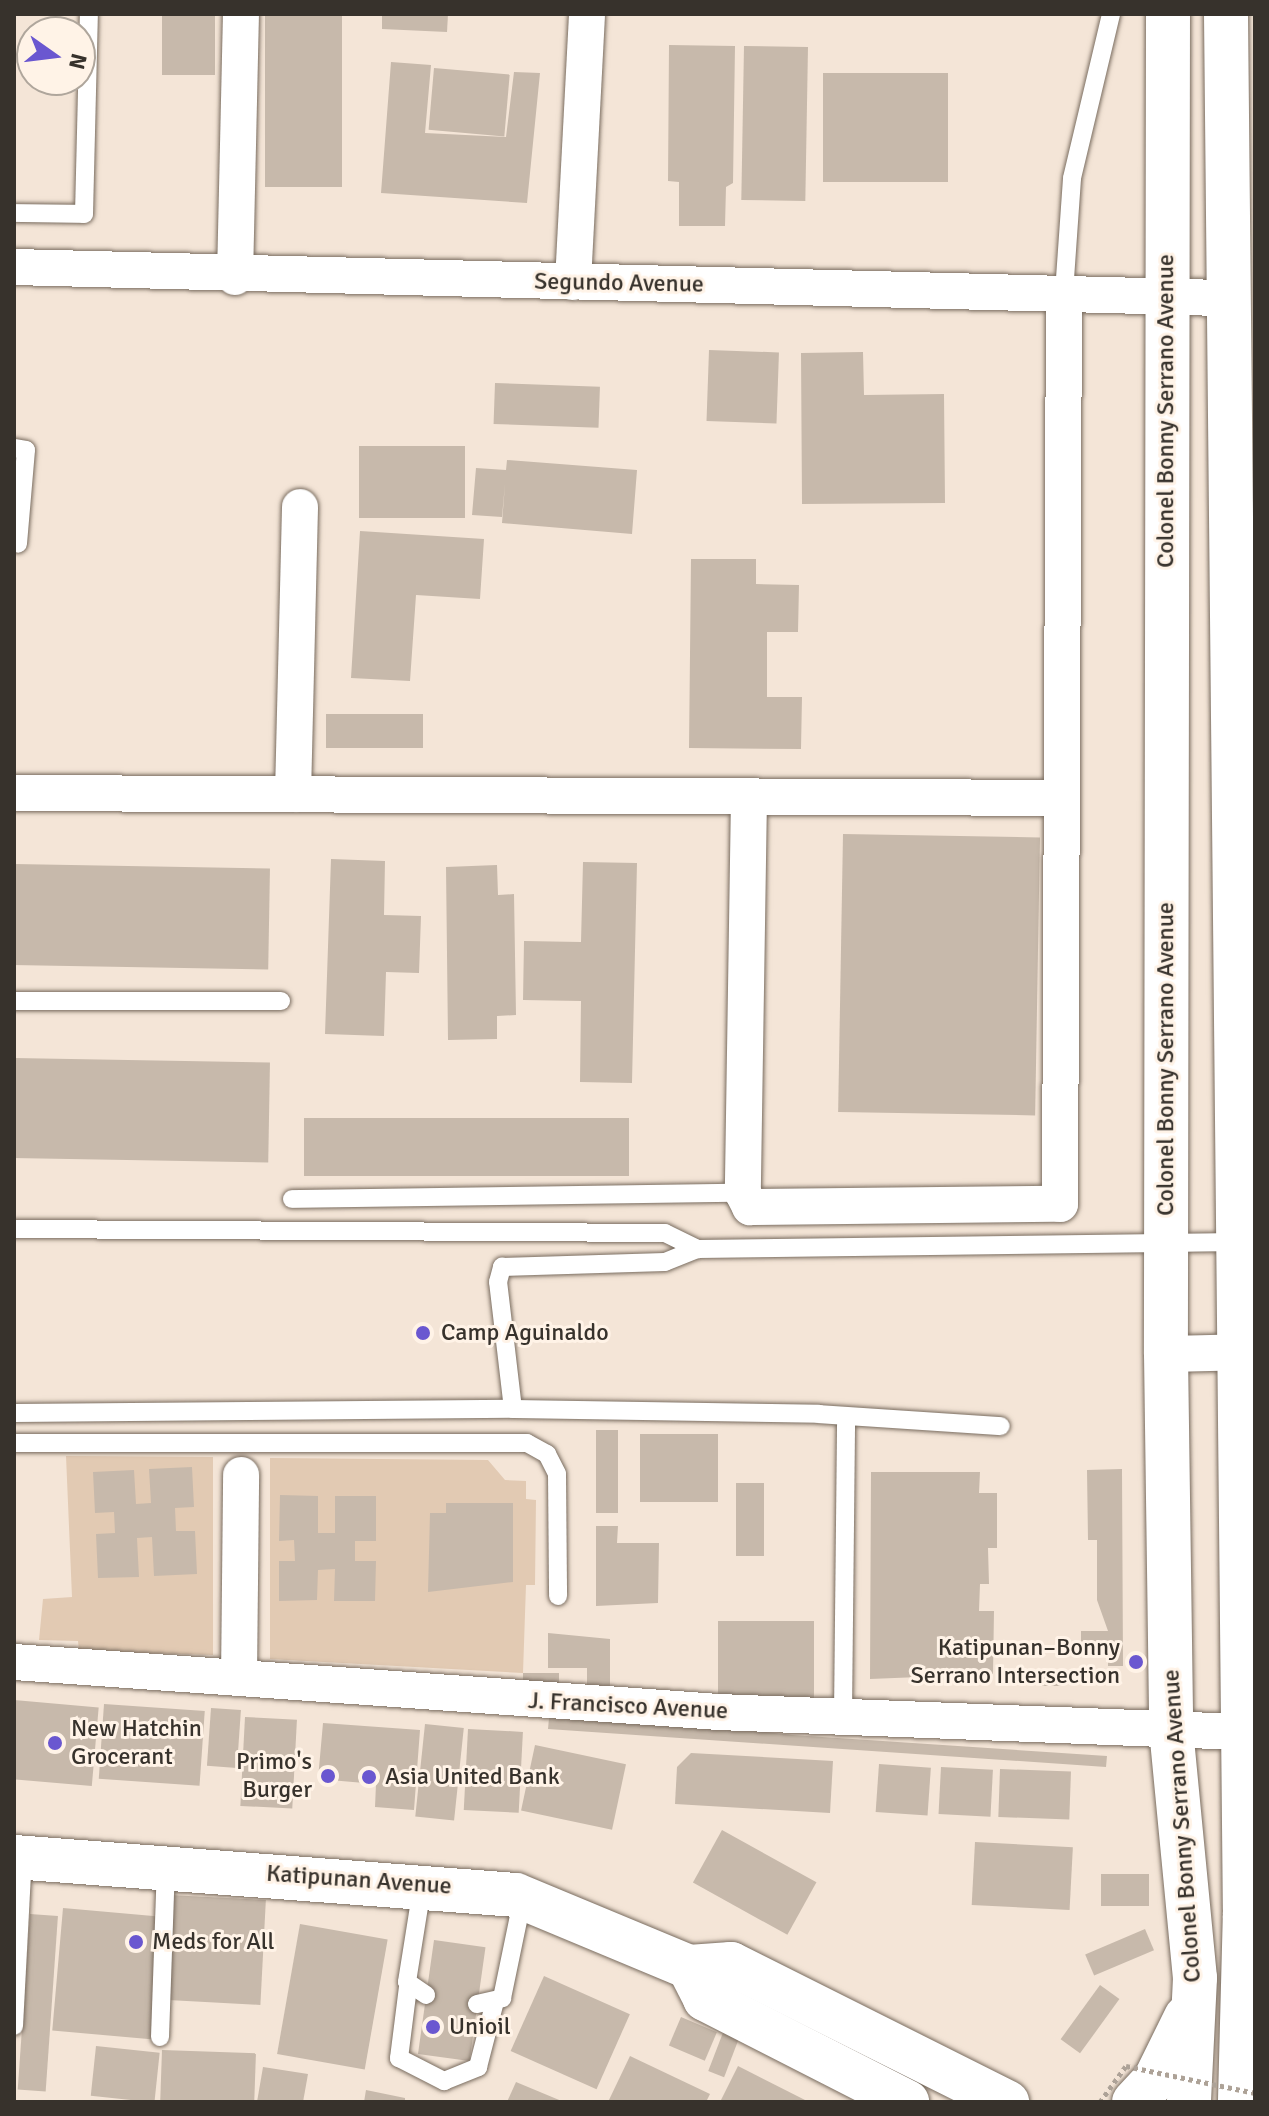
<!DOCTYPE html>
<meta charset="utf-8">
<style>
body{margin:0}
#map{position:relative;width:1269px;height:2116px;overflow:hidden;background:#f4e5d7;font-family:Signika,sans-serif}
div>[style]{position:absolute}
[style*='--x']{left:calc(var(--x)*1px);top:calc(var(--y)*1px);width:calc(var(--w)*1px);rotate:calc(var(--a)*1deg)}
.green>*{inset:0;background:#e2cab3}
.building>*{inset:0;background:#c7b9ab;transform-origin:0 0}
.roads{filter:drop-shadow(0 0 2px #796c5f) drop-shadow(0 0 2px #796c5f)}
.service>*{height:18px;margin:-9px;padding:0 9px;transform-origin:9px;border-radius:9px;background:#fff}
.minor>*{height:36px;margin:-18px;padding:0 18px;transform-origin:18px;border-radius:18px;background:#fff}
.tertiary>*{height:44px;margin:-22px;padding:0 22px;transform-origin:22px;border-radius:22px;background:#fff}
.secondary>*{height:44px;margin:-22px;padding:0 22px;transform-origin:22px;border-radius:22px;background:#fff}
.primary>*{height:44px;margin:-22px;padding:0 22px;transform-origin:22px;border-radius:22px;background:#fff}
.path-bridge>*{height:5px;margin-top:-2.5px;transform-origin:0;background:repeating-linear-gradient(90deg,#ada297 0 4px,transparent 0 8px)}
.dots>*{width:22px;height:22px;translate:-50% -50%;box-sizing:border-box;border:4px solid #fff3e7;border-radius:50%}
span{translate:-50% -50%;white-space:nowrap;text-align:center;line-height:1.15;-webkit-text-stroke:6px #fff3e7;paint-order:stroke}
.street-label{font-size:24px;color:#37322c}
.poi-label{font-size:24px;color:#37322c}
.left{translate:0 -50%;text-align:left}
.right{translate:-100% -50%;text-align:right}
.frame{position:absolute;inset:0;border:16px solid #37322c;pointer-events:none}
.north{position:absolute;left:16px;top:16px;width:80px;height:80px;box-sizing:border-box;background:#fff3e7;border:2px solid #afa69c;border-radius:50%;rotate:104deg;font-size:22px;font-weight:700;line-height:32px;text-align:center;color:#37322c}
.north::after{content:'';display:block;margin:auto;width:28px;height:36px;background:#6a57d0;clip-path:polygon(50% 0,100% 100%,50% 72%,0 100%)}
</style>
<div id="map">
<div class="green">
<i style="clip-path:polygon(66px 1456px,213px 1457px,213px 1655px,79px 1651px,78px 1641px,39px 1640px,43px 1599px,72px 1597px)"></i>
<i style="clip-path:polygon(270px 1458px,488px 1460px,505px 1480px,526px 1481px,526px 1499px,536px 1500px,535px 1585px,526px 1585px,523px 1673px,270px 1659px)"></i>
</div>
<div class="building">
<i style="left:162px;top:14px;width:53px;height:61px"></i>
<i style="left:265px;top:14px;width:77px;height:173px"></i>
<i style="clip-path:polygon(382px 14px,448px 14px,447px 32px,382px 29px)"></i>
<i style="clip-path:polygon(669px 45px,735px 46px,733px 183px,726px 187px,725px 226px,679px 226px,679px 182px,668px 181px)"></i>
<i style="left:744px;top:46px;width:64px;height:154px;rotate:1deg"></i>
<i style="clip-path:polygon(391px 62px,431px 65px,425px 133px,506px 137px,514px 72px,540px 73px,527px 203px,381px 193px)"></i>
<i style="left:434px;top:68px;width:76px;height:62px;rotate:5deg"></i>
<i style="left:823px;top:73px;width:125px;height:109px"></i>
<i style="left:709px;top:350px;width:70px;height:71px;rotate:2deg"></i>
<i style="clip-path:polygon(863px 352px,864px 395px,944px 394px,945px 503px,802px 504px,801px 353px)"></i>
<i style="left:495px;top:383px;width:105px;height:41px;rotate:2deg"></i>
<i style="left:359px;top:446px;width:106px;height:72px"></i>
<i style="clip-path:polygon(507px 460px,637px 470px,632px 534px,502px 523px,505px 484px,502px 517px,472px 515px,476px 468px,506px 470px)"></i>
<i style="clip-path:polygon(360px 531px,484px 539px,480px 599px,416px 595px,410px 681px,351px 678px)"></i>
<i style="clip-path:polygon(691px 559px,756px 559px,756px 584px,799px 585px,798px 632px,767px 632px,767px 697px,802px 697px,801px 749px,689px 748px)"></i>
<i style="left:423px;top:714px;width:34px;height:97px;rotate:90deg"></i>
<i style="left:843px;top:834px;width:197px;height:278px;rotate:1deg"></i>
<i style="clip-path:polygon(331px 859px,385px 861px,384px 915px,421px 916px,419px 973px,386px 972px,384px 1036px,325px 1034px)"></i>
<i style="clip-path:polygon(583px 862px,637px 863px,632px 1083px,580px 1082px,581px 1001px,523px 1000px,524px 941px,581px 942px)"></i>
<i style="left:14px;top:864px;width:256px;height:101px;rotate:1deg"></i>
<i style="clip-path:polygon(497px 865px,498px 895px,514px 894px,516px 1015px,497px 1016px,497px 1039px,448px 1040px,446px 867px)"></i>
<i style="left:14px;top:1058px;width:256px;height:100px;rotate:1deg"></i>
<i style="left:304px;top:1118px;width:325px;height:58px"></i>
<i style="left:596px;top:1430px;width:22px;height:83px"></i>
<i style="left:640px;top:1434px;width:78px;height:68px"></i>
<i style="clip-path:polygon(192px 1467px,194px 1507px,175px 1508px,176px 1531px,195px 1531px,197px 1574px,154px 1576px,152px 1537px,137px 1538px,139px 1577px,98px 1578px,96px 1534px,115px 1533px,114px 1512px,95px 1513px,93px 1472px,134px 1470px,136px 1504px,151px 1503px,149px 1469px)"></i>
<i style="clip-path:polygon(1122px 1469px,1123px 1666px,1108px 1666px,1108px 1643px,1081px 1644px,1081px 1631px,1108px 1631px,1097px 1600px,1097px 1540px,1088px 1540px,1087px 1470px)"></i>
<i style="clip-path:polygon(871px 1472px,980px 1472px,979px 1493px,997px 1493px,997px 1548px,988px 1548px,989px 1584px,980px 1584px,979px 1611px,994px 1611px,993px 1674px,870px 1679px)"></i>
<i style="left:736px;top:1483px;width:28px;height:73px"></i>
<i style="clip-path:polygon(280px 1495px,318px 1496px,318px 1533px,335px 1533px,335px 1496px,376px 1496px,376px 1541px,355px 1541px,355px 1561px,376px 1561px,375px 1601px,334px 1601px,335px 1569px,318px 1570px,317px 1600px,279px 1601px,279px 1561px,295px 1561px,294px 1540px,279px 1541px)"></i>
<i style="clip-path:polygon(446px 1503px,513px 1503px,513px 1582px,428px 1592px,430px 1513px,446px 1513px)"></i>
<i style="clip-path:polygon(596px 1526px,618px 1526px,617px 1543px,659px 1543px,658px 1603px,596px 1606px)"></i>
<i style="left:718px;top:1621px;width:96px;height:82px"></i>
<i style="clip-path:polygon(548px 1633px,610px 1639px,610px 1690px,587px 1690px,587px 1668px,548px 1668px)"></i>
<i style="left:523px;top:1673px;width:36px;height:18px"></i>
<i style="left:1042px;top:1673px;width:22px;height:13px"></i>
<i style="left:14px;top:1700px;width:85px;height:79px;rotate:5deg"></i>
<i style="left:104px;top:1704px;width:101px;height:75px;rotate:4deg"></i>
<i style="clip-path:polygon(550px 1707px,792px 1735px,1107px 1756px,1106px 1767px,548px 1729px)"></i>
<i style="left:211px;top:1708px;width:30px;height:58px;rotate:4deg"></i>
<i style="left:245px;top:1717px;width:52px;height:89px;rotate:3deg"></i>
<i style="clip-path:polygon(323px 1723px,420px 1730px,414px 1810px,375px 1807px,376px 1784px,318px 1779px)"></i>
<i style="left:425px;top:1724px;width:39px;height:93px;rotate:6deg"></i>
<i style="left:468px;top:1729px;width:55px;height:81px;rotate:3deg"></i>
<i style="left:535px;top:1745px;width:93px;height:67px;rotate:12deg"></i>
<i style="clip-path:polygon(691px 1753px,833px 1761px,830px 1813px,675px 1804px,677px 1767px)"></i>
<i style="left:879px;top:1764px;width:52px;height:48px;rotate:4deg"></i>
<i style="left:941px;top:1767px;width:52px;height:47px;rotate:3deg"></i>
<i style="left:1000px;top:1769px;width:71px;height:48px;rotate:2deg"></i>
<i style="left:722px;top:1830px;width:108px;height:60px;rotate:29deg"></i>
<i style="left:975px;top:1842px;width:98px;height:63px;rotate:3deg"></i>
<i style="left:1101px;top:1874px;width:48px;height:32px"></i>
<i style="left:169px;top:1895px;width:97px;height:105px;rotate:3deg"></i>
<i style="left:63px;top:1908px;width:99px;height:123px;rotate:5deg"></i>
<i style="left:30px;top:1914px;width:28px;height:176px;rotate:4deg"></i>
<i style="left:300px;top:1924px;width:89px;height:132px;rotate:10deg"></i>
<i style="left:1145px;top:1929px;width:23px;height:65px;rotate:67deg"></i>
<i style="left:434px;top:1940px;width:52px;height:115px;rotate:8deg"></i>
<i style="left:544px;top:1976px;width:94px;height:82px;rotate:24deg"></i>
<i style="left:1100px;top:1985px;width:24px;height:67px;rotate:36deg"></i>
<i style="left:681px;top:2017px;width:39px;height:31px;rotate:23deg"></i>
<i style="left:724px;top:2030px;width:17px;height:44px;rotate:21deg"></i>
<i style="left:96px;top:2046px;width:64px;height:50px;rotate:6deg"></i>
<i style="left:162px;top:2050px;width:94px;height:52px;rotate:2deg"></i>
<i style="clip-path:polygon(630px 2056px,710px 2094px,706px 2102px,608px 2102px)"></i>
<i style="clip-path:polygon(738px 2066px,809px 2102px,720px 2102px)"></i>
<i style="clip-path:polygon(263px 2067px,308px 2074px,303px 2102px,257px 2102px)"></i>
<i style="clip-path:polygon(516px 2082px,564px 2102px,507px 2102px)"></i>
<i style="clip-path:polygon(366px 2090px,405px 2098px,405px 2102px,364px 2102px)"></i>
</div>
<div class="roads">
<div class="service">
<i style="--x:14;--y:213;--w:70;--a:0.8"></i>
<i style="--x:84;--y:214;--w:200;--a:-88.6"></i>
<i style="--x:1064;--y:293;--w:115;--a:-86"></i>
<i style="--x:1072;--y:178;--w:169;--a:-76.6"></i>
<i style="--x:14;--y:448;--w:12;--a:9"></i>
<i style="--x:26;--y:450;--w:94;--a:94.9"></i>
<i style="--x:14;--y:1001;--w:267;--a:0"></i>
<i style="--x:292;--y:1199;--w:451;--a:-0.8"></i>
<i style="--x:14;--y:1229;--w:651;--a:0.35"></i>
<i style="--x:665;--y:1233;--w:37;--a:26"></i>
<i style="--x:698;--y:1249;--w:541;--a:-0.74"></i>
<i style="--x:513;--y:1409;--w:128;--a:-96.7"></i>
<i style="--x:498;--y:1282;--w:16;--a:-75"></i>
<i style="--x:502;--y:1267;--w:163;--a:-1.8"></i>
<i style="--x:665;--y:1262;--w:35;--a:-22"></i>
<i style="--x:14;--y:1413;--w:499;--a:-0.5"></i>
<i style="--x:513;--y:1409;--w:306;--a:0.9"></i>
<i style="--x:819;--y:1414;--w:182;--a:3.8"></i>
<i style="--x:14;--y:1443;--w:513;--a:0"></i>
<i style="--x:527;--y:1443;--w:23;--a:29"></i>
<i style="--x:547;--y:1454;--w:22;--a:63"></i>
<i style="--x:557;--y:1474;--w:122;--a:89.5"></i>
<i style="--x:843;--y:1715;--w:296;--a:-89.4"></i>
<i style="--x:422;--y:1888;--w:95;--a:99.1"></i>
<i style="--x:407;--y:1982;--w:23;--a:34"></i>
<i style="--x:408;--y:1987;--w:72;--a:97.2"></i>
<i style="--x:399;--y:2058;--w:51;--a:27.1"></i>
<i style="--x:444;--y:2081;--w:37;--a:-22"></i>
<i style="--x:478;--y:2067;--w:64;--a:-75.5"></i>
<i style="--x:477;--y:2004;--w:26;--a:-13"></i>
<i style="--x:502;--y:1998;--w:103;--a:-78.3"></i>
<i style="--x:14;--y:2026;--w:169;--a:-87"></i>
<i style="--x:160;--y:2037;--w:170;--a:-88"></i>
</div>
<div class="minor">
<i style="--x:14;--y:267;--w:1209;--a:1.47"></i>
<i style="--x:235;--y:277;--w:263;--a:-88.7"></i>
<i style="--x:573;--y:282;--w:268;--a:-87"></i>
<i style="--x:14;--y:793;--w:1046;--a:0.27"></i>
<i style="--x:293;--y:794;--w:287;--a:-88.6"></i>
<i style="--x:749;--y:797;--w:396;--a:90.9"></i>
<i style="--x:743;--y:1193;--w:16;--a:63"></i>
<i style="--x:750;--y:1207;--w:310;--a:-0.6"></i>
<i style="--x:1060;--y:1204;--w:911;--a:-89.75"></i>
<i style="--x:1166;--y:1354;--w:89;--a:-1.3"></i>
<i style="--x:14;--y:1662;--w:706;--a:4.06"></i>
<i style="--x:718;--y:1712;--w:524;--a:2.19"></i>
<i style="--x:239;--y:1678;--w:203;--a:-89.4"></i>
</div>
<div class="tertiary">
<i style="--x:14;--y:1857;--w:503;--a:4.33"></i>
<i style="--x:516;--y:1895;--w:187;--a:22.6"></i>
<i style="--x:689;--y:1967;--w:42;--a:-4.1"></i>
<i style="--x:731;--y:1964;--w:309;--a:26.6"></i>
<i style="--x:689;--y:1967;--w:36;--a:63"></i>
<i style="--x:705;--y:1999;--w:227;--a:27"></i>
</div>
<div class="secondary">
<i style="--x:1168;--y:14;--w:1340;--a:90.09"></i>
<i style="--x:1166;--y:1354;--w:375;--a:89.2"></i>
<i style="--x:1171;--y:1729;--w:250;--a:84.5"></i>
<i style="--x:1195;--y:1978;--w:124;--a:92.8"></i>
<i style="--x:1226;--y:14;--w:1895;--a:89.43"></i>
<i style="--x:1245;--y:1909;--w:193;--a:91.5"></i>
<i style="--x:1134;--y:2102;--w:33;--a:-47"></i>
<i style="--x:1156;--y:2078;--w:68;--a:-63.8"></i>
</div>
<div class="primary">
<i style="--x:1245;--y:1916;--w:42;--a:76.3"></i>
</div>
</div>
<div class="path-bridge">
<i style="--x:1100;--y:2102;--w:44;--a:-54.2"></i>
<i style="--x:1126;--y:2066;--w:132;--a:11.8"></i>
</div>
<div class="dots">
<i style="left:423px;top:1333px;background:#6a57d0"></i>
<i style="left:1136px;top:1662px;background:#6a57d0"></i>
<i style="left:55px;top:1743px;background:#6a57d0"></i>
<i style="left:328px;top:1776px;background:#6a57d0"></i>
<i style="left:369px;top:1777px;background:#6a57d0"></i>
<i style="left:136px;top:1942px;background:#6a57d0"></i>
<i style="left:433px;top:2027px;background:#6a57d0"></i>
</div>
<div class="street-label">
<span style="left:619px;top:283px;rotate:1deg">Segundo Avenue</span>
<span style="left:1166px;top:411px;rotate:-90deg">Colonel Bonny Serrano Avenue</span>
<span style="left:1166px;top:1059px;rotate:-90deg">Colonel Bonny Serrano Avenue</span>
<span style="left:628px;top:1706px;rotate:3deg">J. Francisco Avenue</span>
<span style="left:1182px;top:1826px;rotate:-94deg">Colonel Bonny Serrano Avenue</span>
<span style="left:359px;top:1880px;rotate:4deg">Katipunan Avenue</span>
</div>
<div class="poi-label">
<span class="left" style="left:441px;top:1333px">Camp Aguinaldo</span>
<span class="right" style="left:1120px;top:1662px">Katipunan–Bonny<br>Serrano Intersection</span>
<span class="left" style="left:71px;top:1743px">New Hatchin<br>Grocerant</span>
<span class="right" style="left:312px;top:1776px">Primo's<br>Burger</span>
<span class="left" style="left:385px;top:1777px">Asia United Bank</span>
<span class="left" style="left:152px;top:1942px">Meds for All</span>
<span class="left" style="left:449px;top:2027px">Unioil</span>
</div>
<div class="frame"></div>
<div class="north">N</div>
</div>
